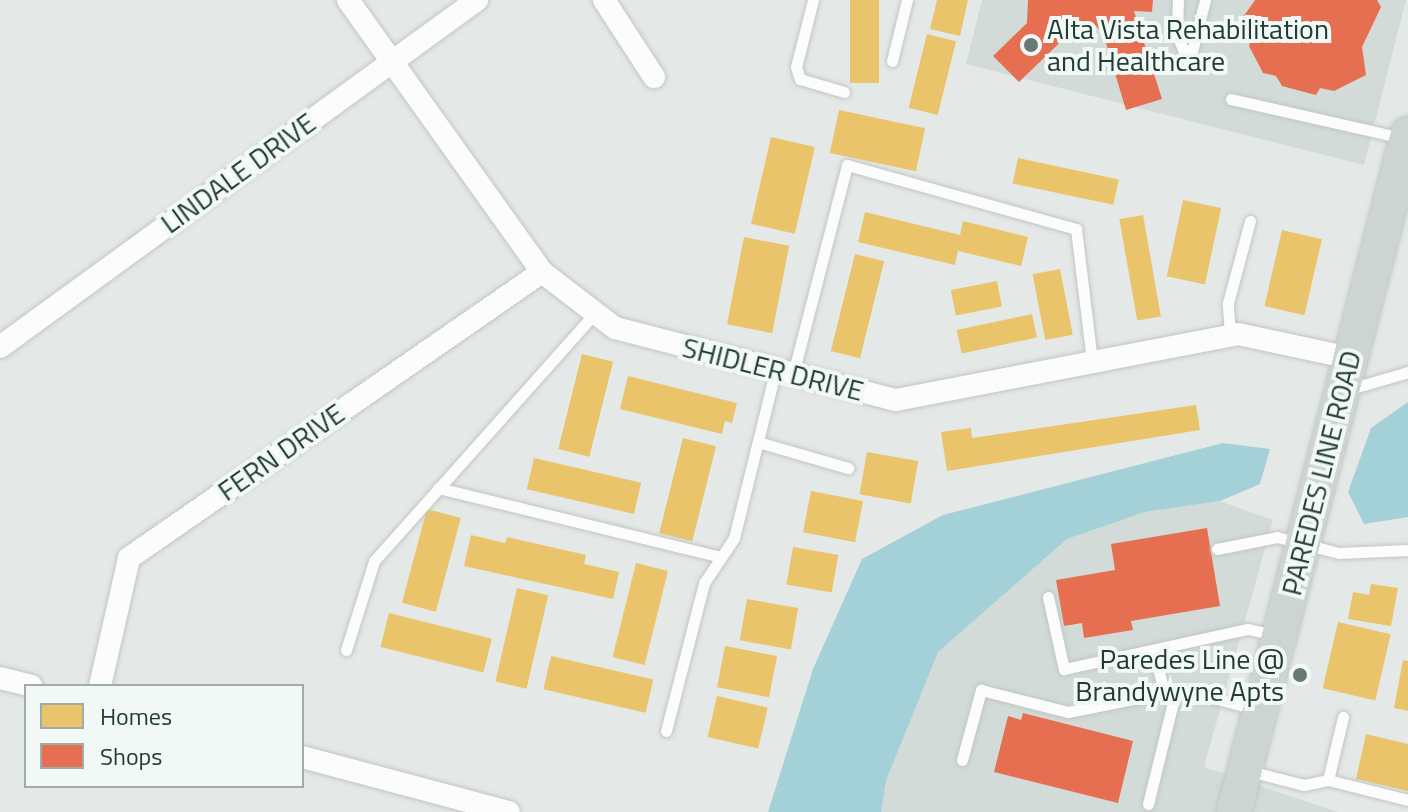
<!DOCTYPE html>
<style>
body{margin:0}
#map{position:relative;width:1408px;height:812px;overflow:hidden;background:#e4e9e7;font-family:"Titillium Web",sans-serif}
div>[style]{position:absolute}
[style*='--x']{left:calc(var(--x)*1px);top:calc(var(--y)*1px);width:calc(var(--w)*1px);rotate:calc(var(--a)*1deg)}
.built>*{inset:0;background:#d2dbd7}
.water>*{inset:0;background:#a4d0d8}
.homes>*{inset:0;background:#e9c46a;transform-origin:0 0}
.shops>*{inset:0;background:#e76f51}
.roads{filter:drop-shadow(0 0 2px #c1c6c4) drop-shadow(0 0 2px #c1c6c4)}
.lane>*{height:11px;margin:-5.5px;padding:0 5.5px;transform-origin:5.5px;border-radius:5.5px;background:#fbfcfb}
.street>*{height:22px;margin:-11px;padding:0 11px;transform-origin:11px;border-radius:11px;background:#fbfcfb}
.primary>*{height:34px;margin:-17px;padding:0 17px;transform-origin:17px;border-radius:17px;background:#cdd5d3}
.dots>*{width:22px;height:22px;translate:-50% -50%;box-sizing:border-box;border:4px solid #f2f8f5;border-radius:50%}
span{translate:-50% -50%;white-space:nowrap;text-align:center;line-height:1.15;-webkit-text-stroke:8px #f2f8f5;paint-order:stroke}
.poi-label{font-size:28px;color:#223c35}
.left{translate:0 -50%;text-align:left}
.right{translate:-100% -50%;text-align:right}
.street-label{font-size:28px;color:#223c35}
.legend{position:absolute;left:24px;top:684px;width:280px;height:104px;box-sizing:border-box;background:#f2f8f5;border:2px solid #9fada8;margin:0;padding:10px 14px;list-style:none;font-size:24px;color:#223c35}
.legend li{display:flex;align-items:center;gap:16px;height:40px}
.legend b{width:40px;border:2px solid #9fada8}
</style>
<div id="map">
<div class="built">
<i style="clip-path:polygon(982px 0,1406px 0,1364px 165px,966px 64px)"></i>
<i style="clip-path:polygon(1220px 501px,1273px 520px,1204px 767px,1338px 812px,881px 812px,886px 781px,938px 652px,1067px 539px,1145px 512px)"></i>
</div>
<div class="water">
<i style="clip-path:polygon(1408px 402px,1408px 517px,1364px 524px,1348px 492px,1371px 428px)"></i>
<i style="clip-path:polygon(1223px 443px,1270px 449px,1260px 484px,1220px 501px,1145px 512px,1067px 539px,938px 652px,886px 781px,881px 812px,768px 812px,813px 669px,862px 559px,943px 515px)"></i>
</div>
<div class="homes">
<i style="left:850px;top:0;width:29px;height:83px"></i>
<i style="clip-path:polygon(937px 0,968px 0,960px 36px,930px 29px)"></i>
<i style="left:927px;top:34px;width:30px;height:76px;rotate:14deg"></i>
<i style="left:839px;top:110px;width:88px;height:44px;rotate:12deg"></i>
<i style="left:771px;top:137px;width:45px;height:89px;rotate:13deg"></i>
<i style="left:1018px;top:158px;width:103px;height:26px;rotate:12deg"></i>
<i style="left:1183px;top:200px;width:39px;height:78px;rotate:12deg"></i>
<i style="clip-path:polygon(865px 212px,960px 235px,963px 221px,1028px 237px,1021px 266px,958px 251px,955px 265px,858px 242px)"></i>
<i style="left:1143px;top:215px;width:103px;height:24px;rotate:80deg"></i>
<i style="left:1282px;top:230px;width:41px;height:78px;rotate:13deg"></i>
<i style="left:744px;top:237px;width:46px;height:89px;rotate:11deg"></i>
<i style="left:855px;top:254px;width:30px;height:100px;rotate:14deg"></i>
<i style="left:1060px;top:269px;width:67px;height:28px;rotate:79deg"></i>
<i style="left:997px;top:281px;width:26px;height:47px;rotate:79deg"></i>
<i style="left:1032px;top:314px;width:24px;height:77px;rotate:78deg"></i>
<i style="left:582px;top:354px;width:32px;height:98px;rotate:14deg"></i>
<i style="clip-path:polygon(628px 376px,737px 403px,732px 423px,725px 421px,722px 434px,620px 409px)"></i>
<i style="clip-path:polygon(1196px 405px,1200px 430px,947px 471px,941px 432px,971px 428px,972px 438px)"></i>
<i style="left:683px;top:438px;width:34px;height:98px;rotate:14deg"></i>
<i style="left:867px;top:452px;width:52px;height:43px;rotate:10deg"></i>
<i style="left:534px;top:458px;width:110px;height:32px;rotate:13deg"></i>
<i style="left:811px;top:491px;width:53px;height:42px;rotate:11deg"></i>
<i style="left:427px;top:509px;width:35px;height:97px;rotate:15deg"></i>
<i style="clip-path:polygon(471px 535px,505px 543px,507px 537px,586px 555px,584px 564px,619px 572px,613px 599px,464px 566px)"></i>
<i style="left:793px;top:547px;width:46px;height:38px;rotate:10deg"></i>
<i style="left:636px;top:563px;width:33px;height:97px;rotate:14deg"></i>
<i style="clip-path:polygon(1371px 584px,1398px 588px,1391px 626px,1348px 619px,1353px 592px,1369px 595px)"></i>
<i style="left:517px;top:588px;width:32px;height:96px;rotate:13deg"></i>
<i style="left:747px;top:599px;width:52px;height:42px;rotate:10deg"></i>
<i style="left:389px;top:613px;width:106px;height:35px;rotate:14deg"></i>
<i style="left:1338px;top:622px;width:54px;height:68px;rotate:13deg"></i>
<i style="left:725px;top:646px;width:53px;height:42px;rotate:11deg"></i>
<i style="left:551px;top:656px;width:105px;height:34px;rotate:13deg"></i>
<i style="clip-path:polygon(1403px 660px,1408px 661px,1408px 711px,1394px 708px)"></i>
<i style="left:717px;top:696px;width:52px;height:42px;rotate:13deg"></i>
<i style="clip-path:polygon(1366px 734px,1408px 744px,1408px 791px,1356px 779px)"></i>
</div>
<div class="shops">
<i style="clip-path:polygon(1028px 0,1153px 0,1152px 12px,1134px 11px,1162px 99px,1126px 110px,1103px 33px,1092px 22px,1076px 27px,1019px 82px,993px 56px,1027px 23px)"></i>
<i style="clip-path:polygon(1255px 0,1377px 0,1381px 7px,1362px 47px,1366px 75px,1334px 91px,1320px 88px,1316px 95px,1282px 86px,1276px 76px,1263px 73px,1249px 46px,1253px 30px,1239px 23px)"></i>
<i style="clip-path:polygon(1207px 528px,1220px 606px,1131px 621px,1133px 630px,1084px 638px,1082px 623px,1064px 626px,1056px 580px,1115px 570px,1111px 544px)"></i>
<i style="clip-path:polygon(1023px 713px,1133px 741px,1118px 803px,994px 772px,1008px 716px,1021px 720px)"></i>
</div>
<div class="roads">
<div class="lane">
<i style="--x:813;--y:0;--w:69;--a:104.2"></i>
<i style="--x:796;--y:67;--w:13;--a:72"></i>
<i style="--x:800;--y:79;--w:46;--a:16.5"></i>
<i style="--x:1178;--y:0;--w:35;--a:92"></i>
<i style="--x:1177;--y:35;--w:30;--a:67"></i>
<i style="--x:1189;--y:63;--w:65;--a:-75.7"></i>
<i style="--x:892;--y:61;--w:63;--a:-76.2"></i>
<i style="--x:1231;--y:99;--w:175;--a:12.8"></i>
<i style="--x:1230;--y:335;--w:32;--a:-94"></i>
<i style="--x:1228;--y:303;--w:85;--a:-75"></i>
<i style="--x:793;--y:374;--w:216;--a:-75.5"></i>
<i style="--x:847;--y:165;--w:238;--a:15.6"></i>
<i style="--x:1076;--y:229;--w:134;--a:83.1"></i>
<i style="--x:1350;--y:389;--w:60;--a:-16.3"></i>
<i style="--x:758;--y:442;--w:94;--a:16.1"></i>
<i style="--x:438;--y:488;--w:291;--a:13.7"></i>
<i style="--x:1217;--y:549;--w:61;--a:-11.3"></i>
<i style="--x:1277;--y:537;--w:64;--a:14.5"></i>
<i style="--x:1339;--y:553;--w:69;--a:-2.5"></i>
<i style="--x:1048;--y:597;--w:74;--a:77.5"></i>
<i style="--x:1064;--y:669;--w:188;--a:-12.3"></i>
<i style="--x:1248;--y:629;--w:27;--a:13"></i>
<i style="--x:346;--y:650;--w:93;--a:-72.5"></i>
<i style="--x:374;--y:561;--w:332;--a:-48.3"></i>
<i style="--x:1154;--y:650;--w:44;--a:76.9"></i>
<i style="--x:666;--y:731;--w:153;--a:-75.6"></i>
<i style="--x:704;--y:583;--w:54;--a:-56.3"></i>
<i style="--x:734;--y:538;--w:171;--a:-76.1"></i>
<i style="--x:962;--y:760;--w:73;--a:-74.8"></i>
<i style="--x:981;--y:690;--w:90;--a:14.2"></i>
<i style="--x:1068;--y:712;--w:98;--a:-11.2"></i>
<i style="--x:1164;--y:693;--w:50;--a:5.7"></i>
<i style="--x:1214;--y:698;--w:42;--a:15"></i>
<i style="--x:1249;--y:771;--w:57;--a:14.3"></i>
<i style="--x:1304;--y:785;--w:25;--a:-12"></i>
<i style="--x:1328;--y:780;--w:82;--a:14"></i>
<i style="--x:1328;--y:780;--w:65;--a:-76.6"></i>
<i style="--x:1148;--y:804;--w:113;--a:-76.2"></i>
</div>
<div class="street">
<i style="--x:348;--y:0;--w:334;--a:54.5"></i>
<i style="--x:542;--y:272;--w:92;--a:37.5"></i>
<i style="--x:615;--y:328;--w:290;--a:14.4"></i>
<i style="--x:896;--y:400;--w:348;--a:-10.9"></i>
<i style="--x:1238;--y:334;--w:115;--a:12.1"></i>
<i style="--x:604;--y:0;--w:92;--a:57"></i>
<i style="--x:0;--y:347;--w:590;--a:-36.03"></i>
<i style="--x:0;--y:678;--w:32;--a:14"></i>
<i style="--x:100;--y:686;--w:131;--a:-77.2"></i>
<i style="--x:129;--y:558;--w:502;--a:-34.7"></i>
<i style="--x:302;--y:757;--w:214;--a:14.9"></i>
</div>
<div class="primary">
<i style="--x:1234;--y:812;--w:700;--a:-75.61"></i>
</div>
</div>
<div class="dots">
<i style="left:1031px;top:45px;background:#667973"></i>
<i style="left:1300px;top:675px;background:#667973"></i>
</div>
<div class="poi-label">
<span class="left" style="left:1047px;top:45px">Alta Vista Rehabilitation<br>and Healthcare</span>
<span class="right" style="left:1284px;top:675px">Paredes Line @<br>Brandywyne Apts</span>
</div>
<div class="street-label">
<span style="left:238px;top:173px;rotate:-36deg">LINDALE DRIVE</span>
<span style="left:773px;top:369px;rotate:14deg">SHIDLER DRIVE</span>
<span style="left:281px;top:452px;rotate:-35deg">FERN DRIVE</span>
<span style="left:1321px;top:473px;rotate:-76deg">PAREDES LINE ROAD</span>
</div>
<ul class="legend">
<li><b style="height:22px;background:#e9c46a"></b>Homes</li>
<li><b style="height:22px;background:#e76f51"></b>Shops</li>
</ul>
</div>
